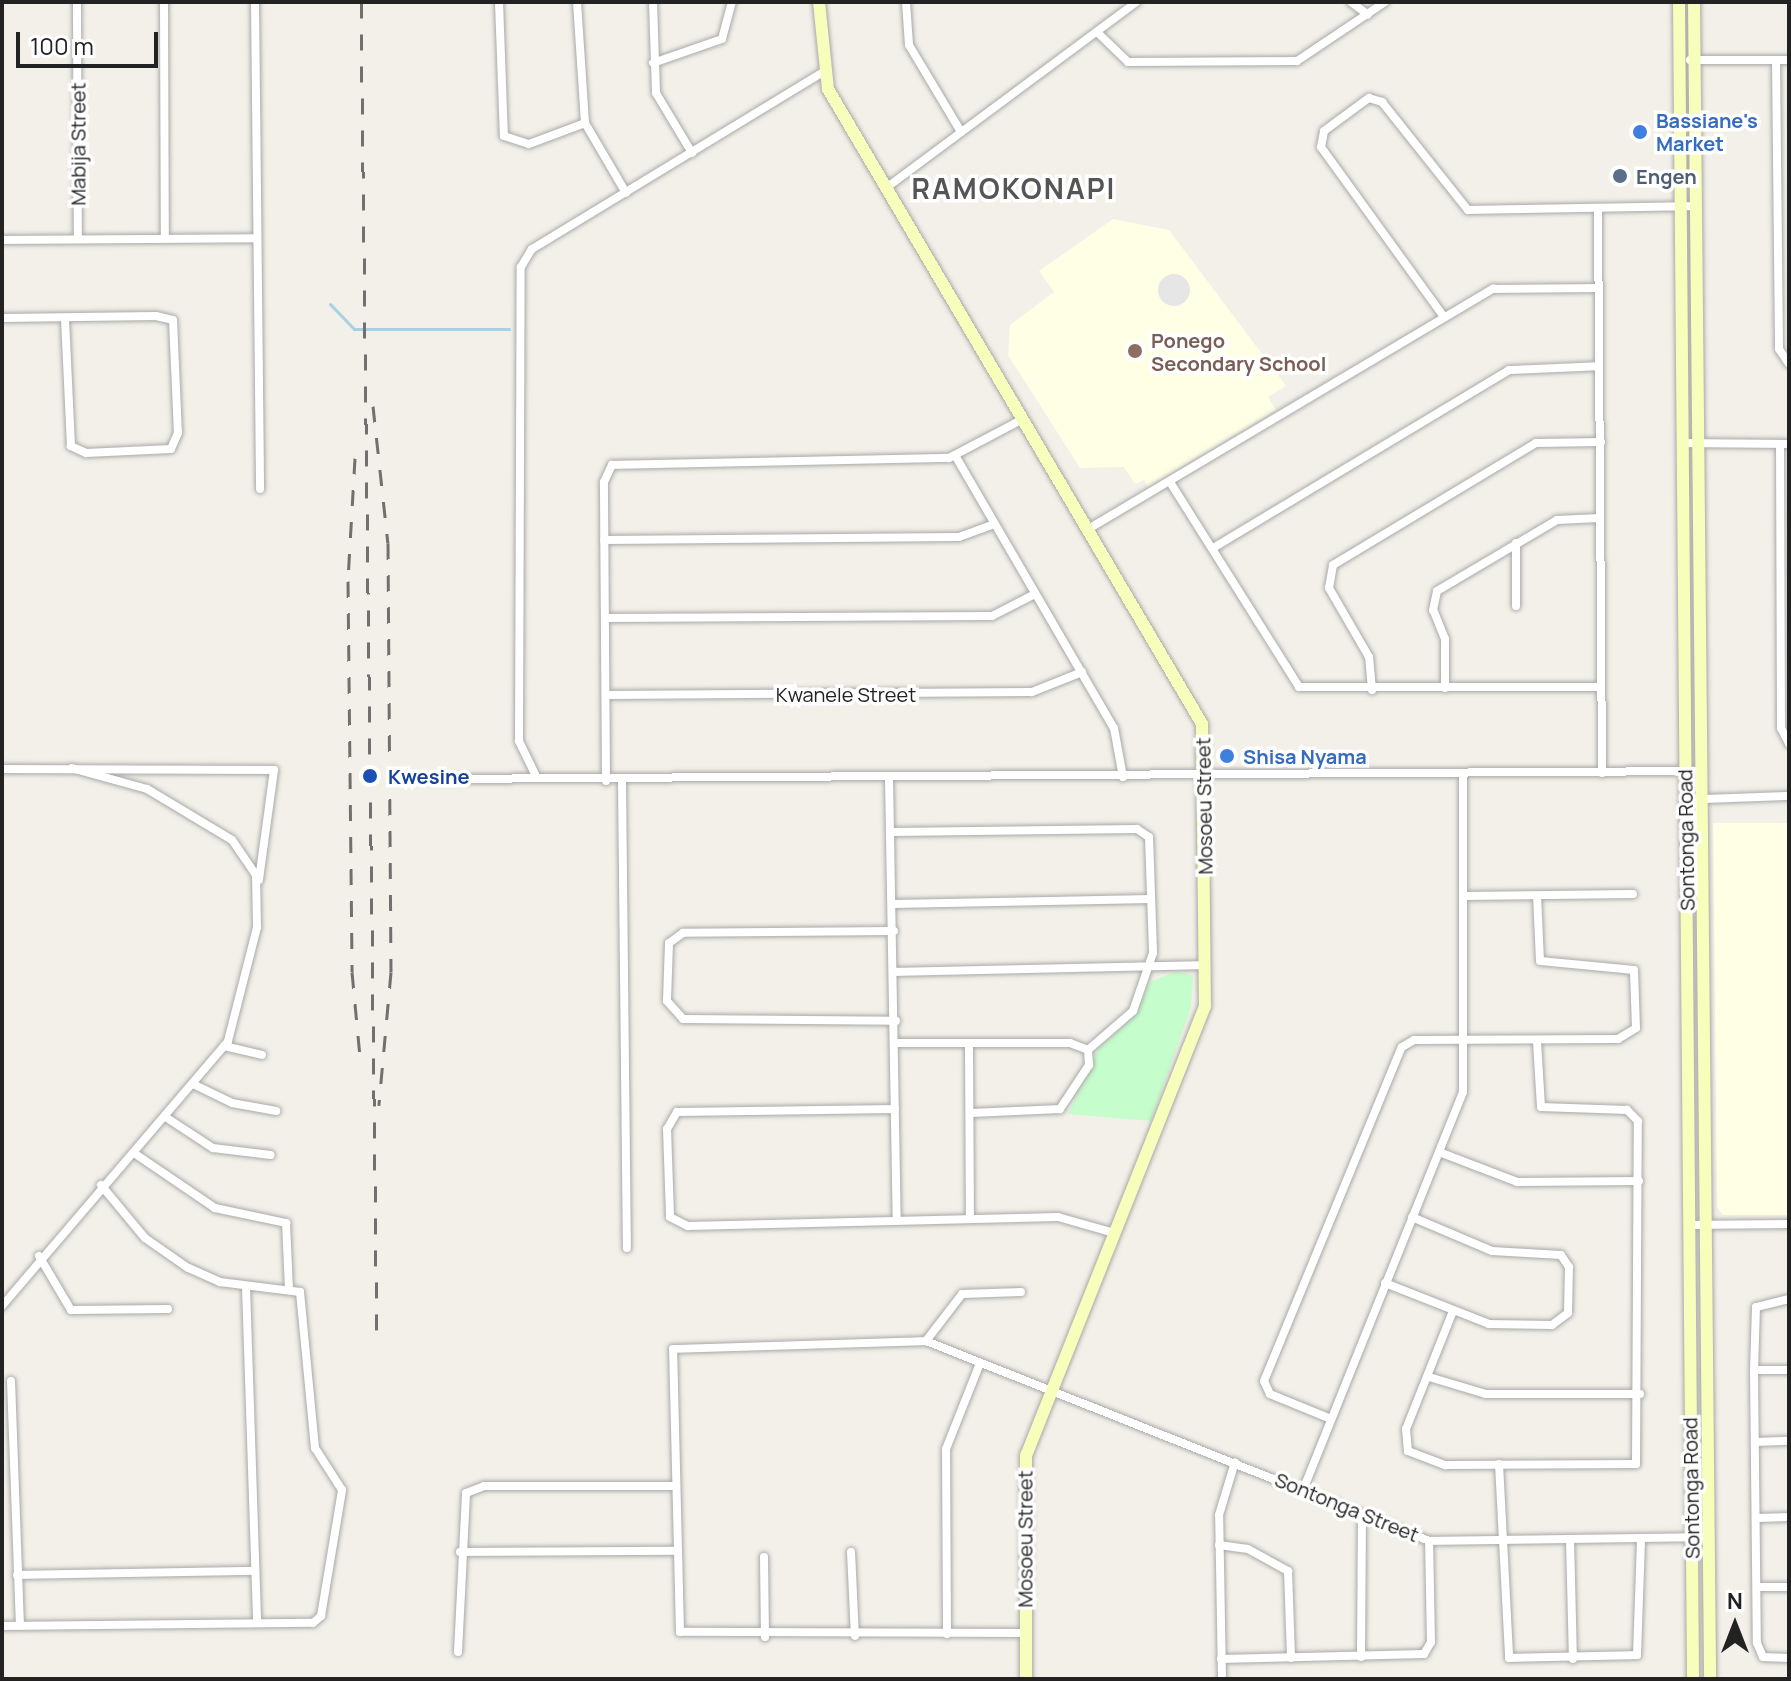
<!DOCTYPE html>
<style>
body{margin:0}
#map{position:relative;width:1791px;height:1681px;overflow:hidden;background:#f2f0e8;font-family:Manrope,sans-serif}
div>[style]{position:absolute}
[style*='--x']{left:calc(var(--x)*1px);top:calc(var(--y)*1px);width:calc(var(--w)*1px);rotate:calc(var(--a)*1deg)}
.education>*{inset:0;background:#feffe5}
.park>*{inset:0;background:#c5fdcc}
.parking>*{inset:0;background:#e6e6e6}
.round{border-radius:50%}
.stream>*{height:3px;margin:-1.5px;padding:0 1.5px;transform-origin:1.5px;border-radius:1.5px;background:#a6d1e2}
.roads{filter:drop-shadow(0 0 2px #a9a9a9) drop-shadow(0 0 2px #a9a9a9)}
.street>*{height:8px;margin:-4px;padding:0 4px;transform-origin:4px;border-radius:4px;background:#fff}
.secondary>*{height:12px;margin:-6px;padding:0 6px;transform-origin:6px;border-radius:6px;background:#f7febb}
.rail>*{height:3px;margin-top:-1.5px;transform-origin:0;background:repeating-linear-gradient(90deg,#707070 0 16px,transparent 0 32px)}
.dots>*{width:22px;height:22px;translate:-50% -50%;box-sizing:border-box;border:4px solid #fff;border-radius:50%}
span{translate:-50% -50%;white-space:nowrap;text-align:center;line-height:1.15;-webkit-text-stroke:7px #fff;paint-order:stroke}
.shop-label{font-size:20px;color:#366cbe;font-weight:700}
.left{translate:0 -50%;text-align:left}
.street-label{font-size:20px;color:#222}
.service-label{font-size:20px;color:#4e5e75;font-weight:700}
.education-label{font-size:20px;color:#785e54;font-weight:700}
.transit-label{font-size:20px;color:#164399;font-weight:700}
.district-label{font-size:28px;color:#555;font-weight:700;letter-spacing:2px}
.frame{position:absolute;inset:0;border:4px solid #222;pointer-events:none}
.north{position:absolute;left:1695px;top:1585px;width:80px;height:80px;-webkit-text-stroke:6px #fff;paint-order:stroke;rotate:0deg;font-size:22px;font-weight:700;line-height:32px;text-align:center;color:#222}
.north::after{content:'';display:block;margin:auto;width:28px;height:36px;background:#222;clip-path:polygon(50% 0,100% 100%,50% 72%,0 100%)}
.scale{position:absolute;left:16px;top:32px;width:142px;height:36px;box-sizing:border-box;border:4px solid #222;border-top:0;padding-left:10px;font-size:24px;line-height:28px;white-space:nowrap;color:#222;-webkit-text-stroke:6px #fff;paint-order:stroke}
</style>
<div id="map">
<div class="education">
<i style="clip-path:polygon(1113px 219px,1169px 230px,1286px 386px,1268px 397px,1276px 410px,1148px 487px,1144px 480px,1135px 484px,1124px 467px,1080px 468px,1008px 355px,1010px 325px,1054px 292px,1039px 271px)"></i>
<i style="clip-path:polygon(1713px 823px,1789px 823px,1789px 1215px,1723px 1215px,1717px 1207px)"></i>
</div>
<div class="park">
<i style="clip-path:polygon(1175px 972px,1193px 975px,1191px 1007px,1151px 1121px,1068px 1114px,1098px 1049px,1136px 1014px,1150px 982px)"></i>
</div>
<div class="parking">
<i class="round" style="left:1158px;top:274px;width:32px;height:32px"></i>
</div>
<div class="stream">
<i style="--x:330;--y:304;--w:35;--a:46"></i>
<i style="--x:354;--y:329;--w:155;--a:0"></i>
</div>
<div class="roads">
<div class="street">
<i style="--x:77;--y:2;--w:235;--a:89.8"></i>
<i style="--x:164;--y:2;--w:235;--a:89.8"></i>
<i style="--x:255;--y:2;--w:487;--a:89.4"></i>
<i style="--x:499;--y:2;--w:134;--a:87.9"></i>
<i style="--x:504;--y:136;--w:26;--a:18"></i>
<i style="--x:529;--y:144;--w:60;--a:-20.6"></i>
<i style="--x:577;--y:2;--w:121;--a:86.2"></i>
<i style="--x:585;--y:123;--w:81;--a:59.6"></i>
<i style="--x:653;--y:2;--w:91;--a:88.1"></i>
<i style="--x:656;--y:93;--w:70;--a:59"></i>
<i style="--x:906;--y:2;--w:43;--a:86"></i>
<i style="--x:909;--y:45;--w:101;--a:59.1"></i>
<i style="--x:1351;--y:2;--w:21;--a:37"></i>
<i style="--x:1097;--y:32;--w:43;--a:44.1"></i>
<i style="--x:1128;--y:62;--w:169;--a:-0.3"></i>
<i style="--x:1297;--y:61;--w:106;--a:-33.8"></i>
<i style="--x:1690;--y:60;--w:99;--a:0"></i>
<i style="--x:1776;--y:60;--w:289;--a:89.4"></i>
<i style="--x:1779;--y:349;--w:18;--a:56"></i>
<i style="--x:653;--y:63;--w:73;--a:-19.2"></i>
<i style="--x:722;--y:39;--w:38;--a:-75"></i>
<i style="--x:886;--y:188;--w:312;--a:-36.6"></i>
<i style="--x:1598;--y:210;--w:563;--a:89.59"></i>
<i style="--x:2;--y:240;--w:255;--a:-0.4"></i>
<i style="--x:1444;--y:317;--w:210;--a:-125.9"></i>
<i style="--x:1321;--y:147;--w:16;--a:-79"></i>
<i style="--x:1324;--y:131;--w:56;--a:-36.3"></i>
<i style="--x:1369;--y:98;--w:14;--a:17"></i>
<i style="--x:1382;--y:102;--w:138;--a:51.5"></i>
<i style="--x:1468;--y:210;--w:228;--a:-1"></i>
<i style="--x:2;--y:318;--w:154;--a:-0.7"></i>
<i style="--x:156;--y:316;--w:17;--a:13"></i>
<i style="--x:173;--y:320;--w:113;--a:87.5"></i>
<i style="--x:178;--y:433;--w:17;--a:114"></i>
<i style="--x:171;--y:449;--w:85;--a:177.3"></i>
<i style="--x:86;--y:453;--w:17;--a:-155"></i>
<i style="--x:71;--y:446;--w:128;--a:-92.7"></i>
<i style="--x:1681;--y:443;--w:108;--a:0.5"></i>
<i style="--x:1780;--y:444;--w:284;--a:89.8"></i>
<i style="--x:1781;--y:728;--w:18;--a:63"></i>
<i style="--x:956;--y:457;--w:314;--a:59.8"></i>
<i style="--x:1114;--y:728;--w:50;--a:79.6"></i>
<i style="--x:1170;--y:482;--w:242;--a:57.8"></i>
<i style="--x:1299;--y:687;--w:302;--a:0"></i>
<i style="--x:1090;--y:528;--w:469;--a:-30.7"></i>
<i style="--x:1493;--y:289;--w:105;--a:-0.5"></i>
<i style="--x:604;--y:540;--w:355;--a:-0.5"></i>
<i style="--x:959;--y:537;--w:37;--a:-20"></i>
<i style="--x:1516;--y:543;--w:63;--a:90"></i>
<i style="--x:1213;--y:548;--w:345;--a:-31"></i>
<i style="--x:1509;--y:370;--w:90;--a:-2.5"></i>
<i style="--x:605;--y:618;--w:387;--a:-0.3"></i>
<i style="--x:992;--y:616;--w:48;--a:-27.1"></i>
<i style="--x:1445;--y:688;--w:49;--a:-90"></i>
<i style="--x:1445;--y:639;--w:31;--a:-112"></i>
<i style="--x:1433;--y:610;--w:19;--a:-78"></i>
<i style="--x:1437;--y:591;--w:139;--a:-30.6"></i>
<i style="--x:1557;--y:520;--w:43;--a:-2.7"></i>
<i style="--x:1372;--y:690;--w:33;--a:-95"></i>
<i style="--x:1369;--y:657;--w:80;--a:-120.1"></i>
<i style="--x:1329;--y:588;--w:23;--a:-80"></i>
<i style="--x:1333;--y:565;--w:237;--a:-31"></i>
<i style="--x:1536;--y:443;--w:65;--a:-0.9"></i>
<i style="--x:606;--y:695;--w:426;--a:-0.4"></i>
<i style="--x:1032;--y:692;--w:54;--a:-21.8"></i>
<i style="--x:2;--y:769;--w:272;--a:0.2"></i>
<i style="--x:274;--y:770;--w:111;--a:97.8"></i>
<i style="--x:535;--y:774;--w:37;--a:-116"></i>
<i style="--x:519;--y:741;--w:474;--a:-89.8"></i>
<i style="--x:521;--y:267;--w:21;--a:-59"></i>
<i style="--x:532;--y:249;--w:339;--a:-31.3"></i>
<i style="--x:889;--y:778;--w:442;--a:89"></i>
<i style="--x:434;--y:779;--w:1267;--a:-0.36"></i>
<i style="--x:606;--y:781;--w:299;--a:-90.4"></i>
<i style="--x:604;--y:482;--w:19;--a:-65"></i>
<i style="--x:612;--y:465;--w:337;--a:-1.2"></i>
<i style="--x:949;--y:458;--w:84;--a:-27.8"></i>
<i style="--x:622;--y:781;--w:467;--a:89.4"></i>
<i style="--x:1702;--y:799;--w:87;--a:-2"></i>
<i style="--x:893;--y:832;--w:244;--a:-0.7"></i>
<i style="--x:1137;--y:829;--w:14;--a:34"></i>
<i style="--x:1149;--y:837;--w:116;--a:88"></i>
<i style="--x:1153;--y:953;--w:61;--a:109"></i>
<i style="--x:1133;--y:1011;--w:60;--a:139.1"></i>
<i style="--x:1088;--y:1050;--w:15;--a:86"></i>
<i style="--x:1089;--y:1065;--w:53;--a:123.4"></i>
<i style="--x:1060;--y:1109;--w:89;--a:177.4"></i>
<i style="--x:1464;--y:896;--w:169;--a:-0.7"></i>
<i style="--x:894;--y:904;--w:257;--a:-1.1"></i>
<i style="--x:894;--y:931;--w:211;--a:179.5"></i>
<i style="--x:683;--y:933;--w:17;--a:144"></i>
<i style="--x:669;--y:943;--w:58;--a:92"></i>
<i style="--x:667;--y:1001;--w:24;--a:48"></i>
<i style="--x:683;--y:1019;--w:213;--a:0.5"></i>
<i style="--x:895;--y:972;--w:310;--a:-1.3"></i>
<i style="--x:896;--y:1043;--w:174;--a:0"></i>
<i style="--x:1070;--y:1043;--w:19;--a:21"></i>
<i style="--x:969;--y:1044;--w:174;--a:89.7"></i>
<i style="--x:224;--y:1046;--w:39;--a:13"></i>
<i style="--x:195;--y:1085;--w:41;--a:25.9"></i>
<i style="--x:232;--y:1103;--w:45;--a:10.3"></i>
<i style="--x:895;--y:1109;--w:218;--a:179.2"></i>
<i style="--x:677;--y:1112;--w:20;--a:120"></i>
<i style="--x:667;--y:1129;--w:88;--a:88"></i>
<i style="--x:670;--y:1217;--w:20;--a:27"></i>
<i style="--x:688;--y:1226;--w:370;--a:-1.4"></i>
<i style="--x:1058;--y:1217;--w:58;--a:15.9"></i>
<i style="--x:167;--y:1118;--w:55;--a:33.1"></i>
<i style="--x:213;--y:1148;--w:58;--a:6.9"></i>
<i style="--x:1439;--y:1152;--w:84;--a:21"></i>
<i style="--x:1517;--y:1182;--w:122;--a:-0.5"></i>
<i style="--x:134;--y:1153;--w:98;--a:34.2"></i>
<i style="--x:215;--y:1208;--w:73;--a:11.9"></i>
<i style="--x:286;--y:1223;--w:65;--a:87.4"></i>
<i style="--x:1688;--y:1225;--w:101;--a:-0.6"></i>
<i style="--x:39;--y:1256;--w:63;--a:59.3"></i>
<i style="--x:71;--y:1310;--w:97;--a:-0.6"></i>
<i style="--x:1385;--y:1283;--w:112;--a:21.5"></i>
<i style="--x:1489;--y:1324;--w:63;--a:0.9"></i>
<i style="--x:1552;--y:1325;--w:20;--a:-37"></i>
<i style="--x:1568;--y:1313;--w:46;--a:-88.8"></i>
<i style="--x:1569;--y:1267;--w:14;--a:-124"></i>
<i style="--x:1561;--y:1255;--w:69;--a:-176.7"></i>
<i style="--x:1492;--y:1251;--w:87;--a:-157"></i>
<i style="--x:246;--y:1287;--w:336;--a:88.1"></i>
<i style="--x:1789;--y:1299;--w:34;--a:166"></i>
<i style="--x:1756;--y:1307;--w:63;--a:91.8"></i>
<i style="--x:1754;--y:1370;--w:273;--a:89.4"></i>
<i style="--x:1757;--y:1643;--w:15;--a:67"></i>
<i style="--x:1763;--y:1657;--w:26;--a:2"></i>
<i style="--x:2;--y:1306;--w:348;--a:-49.5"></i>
<i style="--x:228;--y:1041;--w:118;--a:-75.7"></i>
<i style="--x:257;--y:927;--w:52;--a:-91.1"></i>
<i style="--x:256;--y:875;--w:42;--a:-124.4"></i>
<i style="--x:232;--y:840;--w:99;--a:-149"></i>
<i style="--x:147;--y:789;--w:78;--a:-164.4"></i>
<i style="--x:1453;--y:1311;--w:127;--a:111.7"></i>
<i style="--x:1406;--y:1429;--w:22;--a:85"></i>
<i style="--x:1408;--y:1451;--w:40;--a:21"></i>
<i style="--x:1445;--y:1465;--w:191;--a:-0.3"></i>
<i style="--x:1636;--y:1464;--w:343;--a:-89.7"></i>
<i style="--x:1638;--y:1121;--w:16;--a:-135"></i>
<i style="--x:1627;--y:1110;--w:86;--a:-178"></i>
<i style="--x:1541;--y:1107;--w:66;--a:-93.5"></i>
<i style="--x:926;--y:1341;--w:59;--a:-52.5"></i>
<i style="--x:962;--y:1294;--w:59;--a:-1.9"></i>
<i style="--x:1754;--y:1370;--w:35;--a:0"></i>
<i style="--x:1429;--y:1377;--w:59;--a:16.6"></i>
<i style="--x:1486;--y:1394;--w:154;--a:0"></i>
<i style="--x:11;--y:1381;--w:244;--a:87.9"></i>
<i style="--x:1331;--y:1419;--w:66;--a:-157.7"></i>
<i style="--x:1270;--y:1394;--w:14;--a:-115"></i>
<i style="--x:1264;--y:1381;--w:361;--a:-67.6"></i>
<i style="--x:1402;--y:1047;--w:14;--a:-30"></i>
<i style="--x:1414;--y:1040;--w:204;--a:-0.3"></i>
<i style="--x:1618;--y:1039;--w:21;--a:-31"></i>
<i style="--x:1636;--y:1028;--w:58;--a:-92"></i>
<i style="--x:1634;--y:970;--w:94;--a:-174.5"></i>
<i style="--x:1540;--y:961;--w:65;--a:-92.6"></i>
<i style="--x:1755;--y:1442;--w:34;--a:-2"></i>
<i style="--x:1499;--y:1464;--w:194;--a:87"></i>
<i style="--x:1509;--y:1658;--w:128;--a:-1.3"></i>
<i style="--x:1637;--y:1655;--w:117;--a:-88"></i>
<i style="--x:1303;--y:1490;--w:429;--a:-68.1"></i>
<i style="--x:1463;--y:1092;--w:318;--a:-90"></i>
<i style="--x:1758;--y:1518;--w:31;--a:-2"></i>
<i style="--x:1570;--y:1539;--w:120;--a:88.6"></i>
<i style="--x:1219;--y:1545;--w:29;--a:8"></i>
<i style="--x:1248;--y:1549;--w:46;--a:28.8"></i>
<i style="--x:1288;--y:1571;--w:87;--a:88"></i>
<i style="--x:460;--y:1552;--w:215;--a:-0.3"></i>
<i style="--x:851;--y:1552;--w:84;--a:87.3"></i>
<i style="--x:764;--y:1557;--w:80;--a:89.3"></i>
<i style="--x:17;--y:1575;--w:236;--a:-1"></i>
<i style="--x:1757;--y:1587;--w:32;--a:0"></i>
<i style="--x:2;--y:1626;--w:311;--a:-0.6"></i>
<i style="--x:313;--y:1623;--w:11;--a:-41"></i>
<i style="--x:321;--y:1616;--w:128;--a:-80.5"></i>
<i style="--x:342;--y:1490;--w:50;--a:-122.7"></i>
<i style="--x:315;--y:1448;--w:157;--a:-95.5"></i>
<i style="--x:300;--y:1292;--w:81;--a:-172.9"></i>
<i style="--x:220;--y:1282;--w:35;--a:-156"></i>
<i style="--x:188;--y:1268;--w:52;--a:-145.1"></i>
<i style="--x:145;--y:1238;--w:69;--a:-129.7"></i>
<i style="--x:1024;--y:1633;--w:344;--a:-179.8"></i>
<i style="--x:680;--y:1632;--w:283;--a:-91.4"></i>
<i style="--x:673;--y:1349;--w:253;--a:-1.8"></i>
<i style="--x:926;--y:1341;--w:541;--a:21.68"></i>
<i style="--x:1429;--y:1541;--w:279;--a:-0.8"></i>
<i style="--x:947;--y:1634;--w:185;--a:-90.3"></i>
<i style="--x:946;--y:1449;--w:92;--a:-68.4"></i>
<i style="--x:458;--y:1652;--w:159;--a:-87.1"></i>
<i style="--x:466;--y:1493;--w:19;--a:-21"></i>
<i style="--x:484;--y:1486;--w:191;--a:0"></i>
<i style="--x:1361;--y:1657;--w:141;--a:-89.6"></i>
<i style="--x:1221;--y:1659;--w:203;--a:-1.4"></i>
<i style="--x:1424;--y:1654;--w:14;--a:-60"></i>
<i style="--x:1431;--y:1642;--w:101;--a:-91.1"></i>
<i style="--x:1222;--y:1679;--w:164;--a:-91"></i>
<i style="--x:1219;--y:1515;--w:55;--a:-73.2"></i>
</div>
<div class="secondary">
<i style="--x:819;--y:2;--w:87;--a:84.1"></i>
<i style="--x:828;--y:89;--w:737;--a:59.5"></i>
<i style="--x:1202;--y:724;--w:282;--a:89.4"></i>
<i style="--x:1205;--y:1006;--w:483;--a:111.7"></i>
<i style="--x:1026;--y:1455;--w:224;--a:90"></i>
<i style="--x:1679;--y:2;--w:1677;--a:89.52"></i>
<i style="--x:1694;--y:2;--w:1677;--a:89.45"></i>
</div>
</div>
<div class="rail">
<i style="--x:361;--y:2;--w:1341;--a:89.32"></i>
<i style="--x:373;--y:406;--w:138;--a:83.8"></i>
<i style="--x:388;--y:543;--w:429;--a:89.6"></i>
<i style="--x:391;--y:972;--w:134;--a:95.2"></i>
<i style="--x:355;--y:458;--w:123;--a:93.3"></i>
<i style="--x:348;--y:581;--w:391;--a:89.4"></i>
<i style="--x:352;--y:972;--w:85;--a:84.6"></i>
</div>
<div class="dots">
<i style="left:1640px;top:132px;background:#3f7fe0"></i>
<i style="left:1620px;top:176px;background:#5c6f8a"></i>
<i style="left:1135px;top:351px;background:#8d6e63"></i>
<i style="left:1227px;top:756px;background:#3f7fe0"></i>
<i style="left:370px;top:776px;background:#1a4fb4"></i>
</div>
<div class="shop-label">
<span class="left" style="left:1656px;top:132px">Bassiane's<br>Market</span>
<span class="left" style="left:1243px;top:756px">Shisa Nyama</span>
</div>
<div class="street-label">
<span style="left:78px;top:144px;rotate:-90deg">Mabija Street</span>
<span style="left:846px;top:694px">Kwanele Street</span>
<span style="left:1204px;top:806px;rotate:-91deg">Mosoeu Street</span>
<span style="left:1686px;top:840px;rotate:-91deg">Sontonga Road</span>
<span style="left:1691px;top:1488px;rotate:-91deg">Sontonga Road</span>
<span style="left:1347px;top:1507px;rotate:22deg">Sontonga Street</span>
<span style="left:1025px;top:1539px;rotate:-90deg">Mosoeu Street</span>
</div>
<div class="service-label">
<span class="left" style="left:1636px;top:176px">Engen</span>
</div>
<div class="education-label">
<span class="left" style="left:1151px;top:352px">Ponego<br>Secondary School</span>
</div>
<div class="transit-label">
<span class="left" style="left:388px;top:776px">Kwesine</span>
</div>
<div class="district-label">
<span style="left:1014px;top:188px">RAMOKONAPI</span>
</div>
<div class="frame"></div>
<div class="north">N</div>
<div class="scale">100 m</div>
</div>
